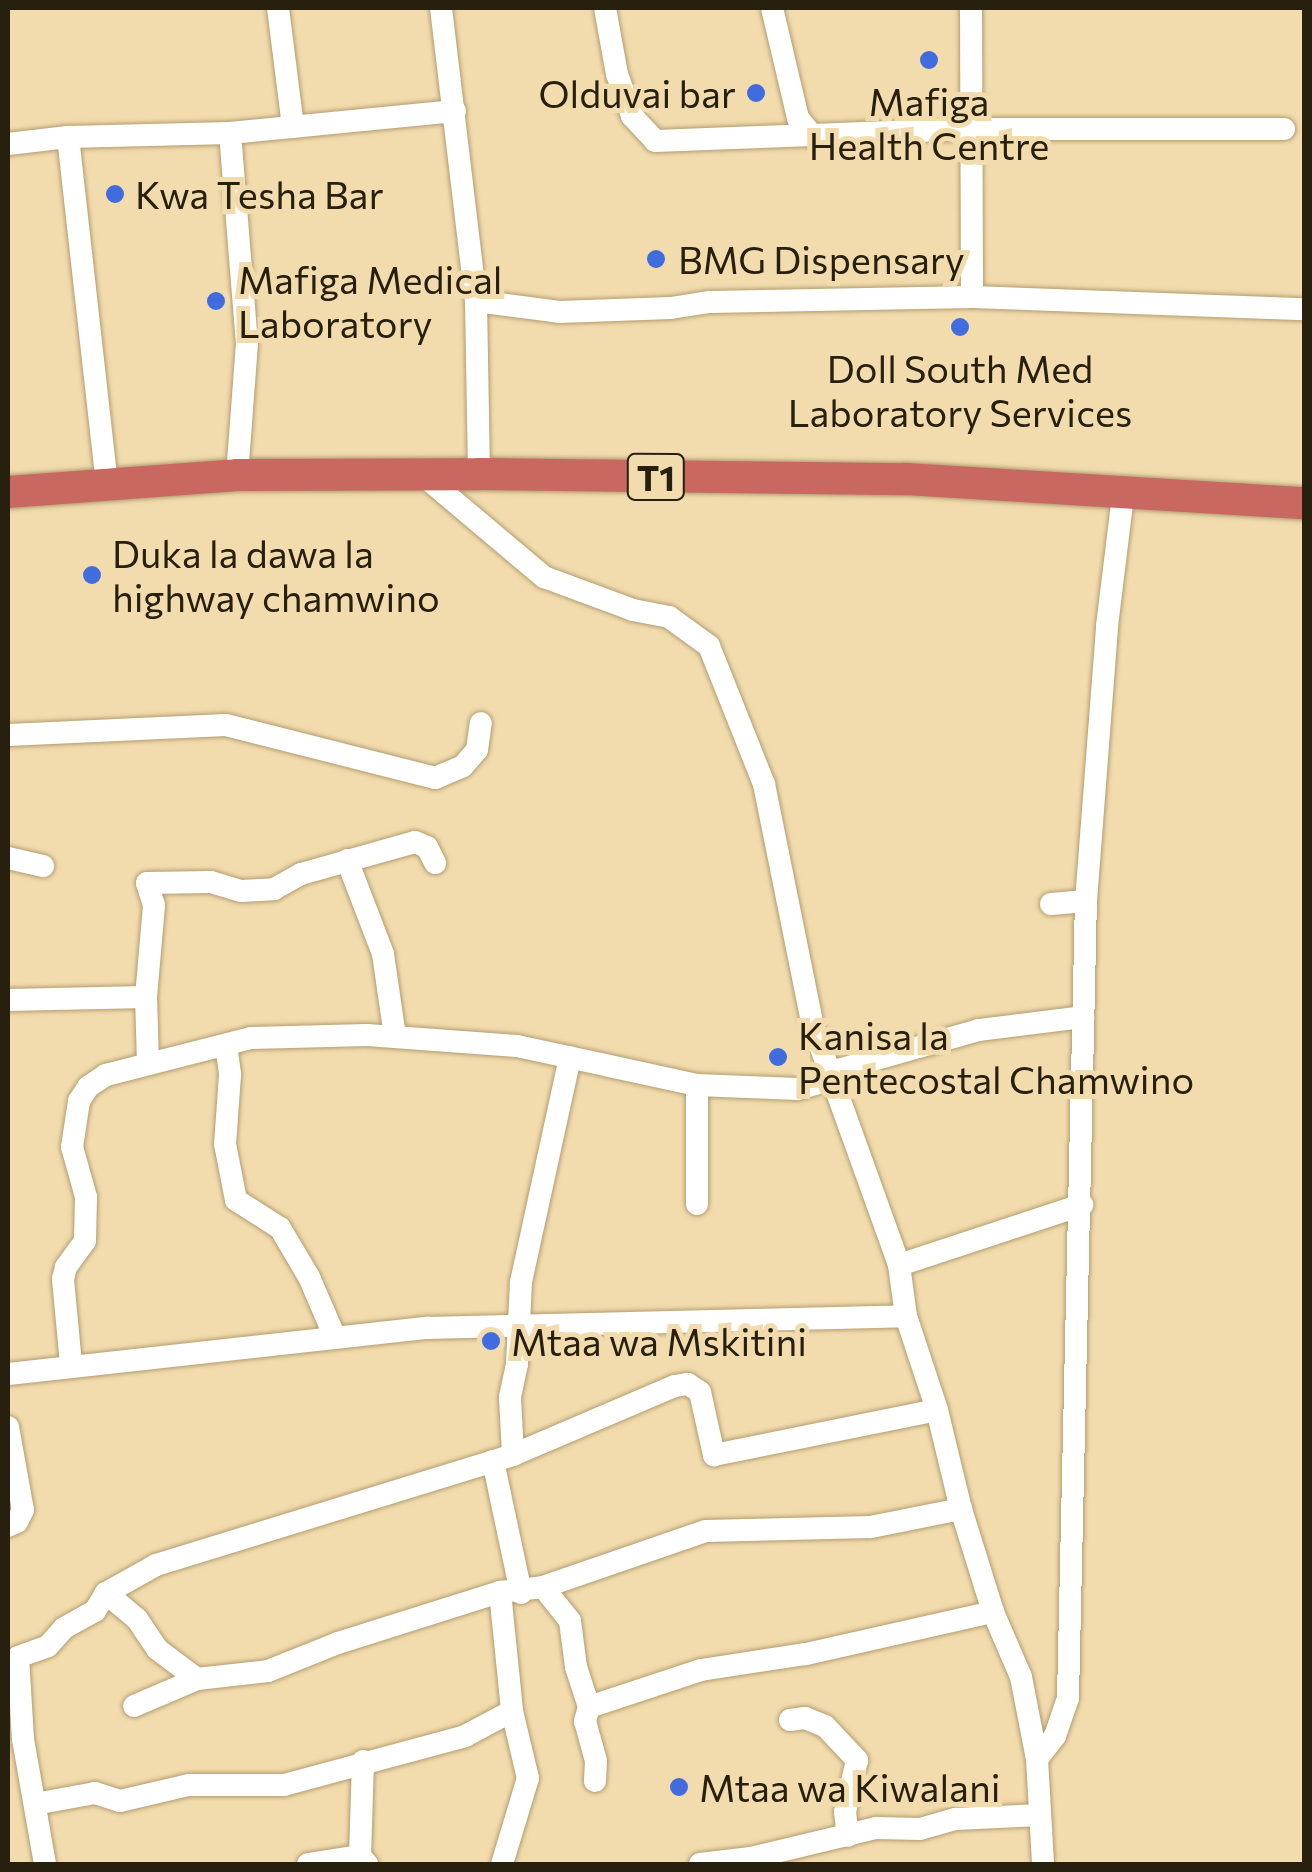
<!DOCTYPE html>
<style>
body{margin:0}
#map{position:relative;width:1312px;height:1872px;overflow:hidden;background:#f2dcad;font-family:Commissioner,sans-serif}
div>[style]{position:absolute}
[style*='--x']{left:calc(var(--x)*1px);top:calc(var(--y)*1px);width:calc(var(--w)*1px);rotate:calc(var(--a)*1deg)}
.roads{filter:drop-shadow(0 0 2px #b39d71) drop-shadow(0 0 2px #b39d71)}
.minor>*{height:22px;margin:-11px;padding:0 11px;transform-origin:11px;border-radius:11px;background:#fff}
.highway>*{height:32px;margin:-16px;padding:0 16px;transform-origin:16px;border-radius:16px;background:#c86861}
.dots>*{width:28px;height:28px;translate:-50% -50%;box-sizing:border-box;border:5px solid #f2dcad;border-radius:50%}
span{translate:-50% -50%;white-space:nowrap;text-align:center;line-height:1.15;-webkit-text-stroke:10px #f2dcad;paint-order:stroke}
.shield-label span{padding:2px 8px;background:#f2dcad;border:2px solid;border-radius:8px;-webkit-text-stroke-width:0}
.shield-label{font-size:35px;color:#28200e;font-weight:700}
.poi-label{font-size:38px;color:#28200e}
.right{translate:-100% -50%;text-align:right}
.left{translate:0 -50%;text-align:left}
.frame{position:absolute;inset:0;border:10px solid #28200e;pointer-events:none}
</style>
<div id="map">
<div class="roads">
<div class="minor">
<i style="--x:278;--y:8;--w:120;--a:82.8"></i>
<i style="--x:441;--y:8;--w:295;--a:83.2"></i>
<i style="--x:476;--y:301;--w:173;--a:89"></i>
<i style="--x:605;--y:8;--w:67;--a:79.7"></i>
<i style="--x:617;--y:74;--w:45;--a:70.3"></i>
<i style="--x:632;--y:116;--w:34;--a:47"></i>
<i style="--x:655;--y:141;--w:314;--a:-2.2"></i>
<i style="--x:969;--y:129;--w:315;--a:0"></i>
<i style="--x:772;--y:8;--w:113;--a:76.7"></i>
<i style="--x:798;--y:118;--w:26;--a:51"></i>
<i style="--x:971;--y:8;--w:289;--a:89.8"></i>
<i style="--x:230;--y:133;--w:211;--a:85.4"></i>
<i style="--x:247;--y:343;--w:132;--a:94.3"></i>
<i style="--x:68;--y:137;--w:350;--a:83.6"></i>
<i style="--x:8;--y:144;--w:60;--a:-6.7"></i>
<i style="--x:68;--y:137;--w:162;--a:-1.4"></i>
<i style="--x:230;--y:133;--w:226;--a:-5.6"></i>
<i style="--x:476;--y:301;--w:84;--a:7.5"></i>
<i style="--x:559;--y:312;--w:112;--a:-2"></i>
<i style="--x:671;--y:308;--w:39;--a:-9"></i>
<i style="--x:710;--y:302;--w:262;--a:-1.1"></i>
<i style="--x:972;--y:297;--w:332;--a:2.1"></i>
<i style="--x:424;--y:476;--w:157;--a:40.1"></i>
<i style="--x:544;--y:577;--w:95;--a:20.3"></i>
<i style="--x:633;--y:610;--w:37;--a:11"></i>
<i style="--x:669;--y:617;--w:49;--a:35.9"></i>
<i style="--x:709;--y:646;--w:149;--a:68.3"></i>
<i style="--x:764;--y:784;--w:244;--a:78.6"></i>
<i style="--x:812;--y:1023;--w:257;--a:70.2"></i>
<i style="--x:899;--y:1265;--w:51;--a:82.2"></i>
<i style="--x:906;--y:1316;--w:99;--a:71.7"></i>
<i style="--x:937;--y:1410;--w:102;--a:76.4"></i>
<i style="--x:961;--y:1509;--w:108;--a:72.7"></i>
<i style="--x:993;--y:1612;--w:71;--a:66.7"></i>
<i style="--x:1021;--y:1677;--w:84;--a:79"></i>
<i style="--x:1037;--y:1759;--w:105;--a:86.7"></i>
<i style="--x:8;--y:735;--w:218;--a:-2.6"></i>
<i style="--x:226;--y:725;--w:216;--a:14.2"></i>
<i style="--x:435;--y:778;--w:30;--a:-23"></i>
<i style="--x:463;--y:766;--w:21;--a:-49"></i>
<i style="--x:477;--y:750;--w:27;--a:-82"></i>
<i style="--x:8;--y:858;--w:36;--a:13"></i>
<i style="--x:347;--y:860;--w:101;--a:69"></i>
<i style="--x:383;--y:954;--w:83;--a:81.7"></i>
<i style="--x:1051;--y:904;--w:35;--a:-5"></i>
<i style="--x:8;--y:1000;--w:138;--a:-1.2"></i>
<i style="--x:226;--y:1045;--w:30;--a:82"></i>
<i style="--x:230;--y:1075;--w:69;--a:94.1"></i>
<i style="--x:225;--y:1144;--w:57;--a:78.9"></i>
<i style="--x:236;--y:1200;--w:52;--a:32.5"></i>
<i style="--x:280;--y:1228;--w:57;--a:59.4"></i>
<i style="--x:309;--y:1277;--w:63;--a:66.7"></i>
<i style="--x:148;--y:1063;--w:66;--a:-91.7"></i>
<i style="--x:146;--y:997;--w:92;--a:-85"></i>
<i style="--x:154;--y:905;--w:23;--a:-108"></i>
<i style="--x:147;--y:883;--w:64;--a:-0.9"></i>
<i style="--x:211;--y:882;--w:31;--a:17"></i>
<i style="--x:241;--y:891;--w:33;--a:-3"></i>
<i style="--x:274;--y:889;--w:31;--a:-29"></i>
<i style="--x:301;--y:874;--w:118;--a:-15.7"></i>
<i style="--x:415;--y:842;--w:13;--a:23"></i>
<i style="--x:427;--y:847;--w:18;--a:63"></i>
<i style="--x:697;--y:1085;--w:119;--a:90"></i>
<i style="--x:899;--y:1265;--w:193;--a:-18.2"></i>
<i style="--x:71;--y:1364;--w:85;--a:-95.4"></i>
<i style="--x:63;--y:1279;--w:12;--a:-76"></i>
<i style="--x:66;--y:1267;--w:32;--a:-54"></i>
<i style="--x:85;--y:1241;--w:44;--a:-88.7"></i>
<i style="--x:86;--y:1197;--w:52;--a:-105.6"></i>
<i style="--x:72;--y:1147;--w:47;--a:-81.3"></i>
<i style="--x:79;--y:1101;--w:17;--a:-57"></i>
<i style="--x:88;--y:1087;--w:22;--a:-34"></i>
<i style="--x:106;--y:1075;--w:150;--a:-14.3"></i>
<i style="--x:251;--y:1038;--w:116;--a:-1.5"></i>
<i style="--x:367;--y:1035;--w:150;--a:4.2"></i>
<i style="--x:517;--y:1046;--w:184;--a:12.2"></i>
<i style="--x:697;--y:1085;--w:101;--a:2.3"></i>
<i style="--x:798;--y:1089;--w:18;--a:-16"></i>
<i style="--x:815;--y:1084;--w:16;--a:-43"></i>
<i style="--x:827;--y:1073;--w:158;--a:-15.8"></i>
<i style="--x:979;--y:1030;--w:105;--a:-7.1"></i>
<i style="--x:8;--y:1374;--w:422;--a:-6.3"></i>
<i style="--x:427;--y:1328;--w:479;--a:-1.4"></i>
<i style="--x:8;--y:1427;--w:84;--a:79.8"></i>
<i style="--x:23;--y:1510;--w:13;--a:117"></i>
<i style="--x:17;--y:1522;--w:10;--a:156"></i>
<i style="--x:513;--y:1455;--w:58;--a:-93"></i>
<i style="--x:510;--y:1397;--w:34;--a:-78"></i>
<i style="--x:517;--y:1364;--w:82;--a:-87.2"></i>
<i style="--x:521;--y:1282;--w:230;--a:-77.7"></i>
<i style="--x:493;--y:1461;--w:135;--a:78"></i>
<i style="--x:543;--y:1587;--w:43;--a:51.5"></i>
<i style="--x:570;--y:1621;--w:46;--a:82.6"></i>
<i style="--x:576;--y:1667;--w:42;--a:72"></i>
<i style="--x:589;--y:1707;--w:15;--a:106"></i>
<i style="--x:585;--y:1721;--w:41;--a:74.6"></i>
<i style="--x:596;--y:1761;--w:20;--a:93"></i>
<i style="--x:500;--y:1592;--w:120;--a:84.2"></i>
<i style="--x:512;--y:1711;--w:69;--a:76.6"></i>
<i style="--x:528;--y:1778;--w:90;--a:106.8"></i>
<i style="--x:106;--y:1593;--w:40;--a:40"></i>
<i style="--x:137;--y:1619;--w:36;--a:56"></i>
<i style="--x:157;--y:1649;--w:50;--a:36.9"></i>
<i style="--x:197;--y:1679;--w:71;--a:-6.4"></i>
<i style="--x:268;--y:1671;--w:75;--a:-21.8"></i>
<i style="--x:338;--y:1643;--w:170;--a:-17.5"></i>
<i style="--x:500;--y:1592;--w:43;--a:-6.6"></i>
<i style="--x:543;--y:1587;--w:172;--a:-19"></i>
<i style="--x:706;--y:1531;--w:165;--a:-1.4"></i>
<i style="--x:871;--y:1527;--w:92;--a:-11.3"></i>
<i style="--x:134;--y:1706;--w:69;--a:-23.2"></i>
<i style="--x:589;--y:1707;--w:118;--a:-18.3"></i>
<i style="--x:701;--y:1670;--w:106;--a:-8.7"></i>
<i style="--x:806;--y:1654;--w:192;--a:-12.7"></i>
<i style="--x:790;--y:1720;--w:15;--a:-8"></i>
<i style="--x:805;--y:1718;--w:22;--a:22"></i>
<i style="--x:825;--y:1726;--w:47;--a:46.7"></i>
<i style="--x:857;--y:1760;--w:53;--a:103"></i>
<i style="--x:845;--y:1812;--w:24;--a:83"></i>
<i style="--x:1037;--y:1759;--w:29;--a:-52"></i>
<i style="--x:1055;--y:1736;--w:40;--a:-71.1"></i>
<i style="--x:1068;--y:1698;--w:797;--a:-88.71"></i>
<i style="--x:1086;--y:901;--w:276;--a:-85.6"></i>
<i style="--x:1107;--y:626;--w:139;--a:-83"></i>
<i style="--x:363;--y:1761;--w:95;--a:91.8"></i>
<i style="--x:360;--y:1856;--w:11;--a:49"></i>
<i style="--x:35;--y:1804;--w:61;--a:-10.4"></i>
<i style="--x:95;--y:1793;--w:26;--a:18"></i>
<i style="--x:120;--y:1801;--w:71;--a:-13.1"></i>
<i style="--x:189;--y:1785;--w:95;--a:0"></i>
<i style="--x:284;--y:1785;--w:188;--a:-15.1"></i>
<i style="--x:465;--y:1736;--w:53;--a:-28"></i>
<i style="--x:45;--y:1864;--w:127;--a:-100"></i>
<i style="--x:23;--y:1739;--w:82;--a:-93.5"></i>
<i style="--x:18;--y:1657;--w:32;--a:-20"></i>
<i style="--x:48;--y:1646;--w:24;--a:-48"></i>
<i style="--x:64;--y:1628;--w:35;--a:-29"></i>
<i style="--x:95;--y:1611;--w:21;--a:-59"></i>
<i style="--x:106;--y:1593;--w:57;--a:-29.2"></i>
<i style="--x:156;--y:1565;--w:374;--a:-17.1"></i>
<i style="--x:513;--y:1455;--w:176;--a:-23.1"></i>
<i style="--x:675;--y:1386;--w:13;--a:-9"></i>
<i style="--x:688;--y:1384;--w:14;--a:34"></i>
<i style="--x:700;--y:1392;--w:65;--a:77.5"></i>
<i style="--x:714;--y:1455;--w:227;--a:-11.4"></i>
<i style="--x:308;--y:1864;--w:53;--a:-8.7"></i>
<i style="--x:700;--y:1864;--w:51;--a:-6.7"></i>
<i style="--x:751;--y:1858;--w:129;--a:-13.5"></i>
<i style="--x:876;--y:1828;--w:44;--a:1.3"></i>
<i style="--x:920;--y:1829;--w:37;--a:-16"></i>
<i style="--x:956;--y:1819;--w:84;--a:-2.7"></i>
</div>
<div class="highway">
<i style="--x:8;--y:492;--w:230;--a:-4.2"></i>
<i style="--x:237;--y:475;--w:242;--a:-0.2"></i>
<i style="--x:479;--y:474;--w:427;--a:0.7"></i>
<i style="--x:906;--y:479;--w:399;--a:3.5"></i>
</div>
</div>
<div class="dots">
<i style="left:929px;top:60px;background:#406cdd"></i>
<i style="left:756px;top:93px;background:#406cdd"></i>
<i style="left:115px;top:194px;background:#406cdd"></i>
<i style="left:656px;top:259px;background:#406cdd"></i>
<i style="left:216px;top:301px;background:#406cdd"></i>
<i style="left:960px;top:327px;background:#406cdd"></i>
<i style="left:92px;top:575px;background:#406cdd"></i>
<i style="left:778px;top:1057px;background:#406cdd"></i>
<i style="left:491px;top:1341px;background:#406cdd"></i>
<i style="left:679px;top:1787px;background:#406cdd"></i>
</div>
<div class="shield-label">
<span style="left:656px;top:477px">T1</span>
</div>
<div class="poi-label">
<span class="right" style="left:736px;top:93px">Olduvai bar</span>
<span style="left:929px;top:123px">Mafiga<br>Health Centre</span>
<span class="left" style="left:135px;top:194px">Kwa Tesha Bar</span>
<span class="left" style="left:678px;top:259px">BMG Dispensary</span>
<span class="left" style="left:238px;top:301px">Mafiga Medical<br>Laboratory</span>
<span style="left:960px;top:390px">Doll South Med<br>Laboratory Services</span>
<span class="left" style="left:112px;top:575px">Duka la dawa la<br>highway chamwino</span>
<span class="left" style="left:798px;top:1057px">Kanisa la<br>Pentecostal Chamwino</span>
<span class="left" style="left:511px;top:1341px">Mtaa wa Mskitini</span>
<span class="left" style="left:699px;top:1787px">Mtaa wa Kiwalani</span>
</div>
<div class="frame"></div>
</div>
